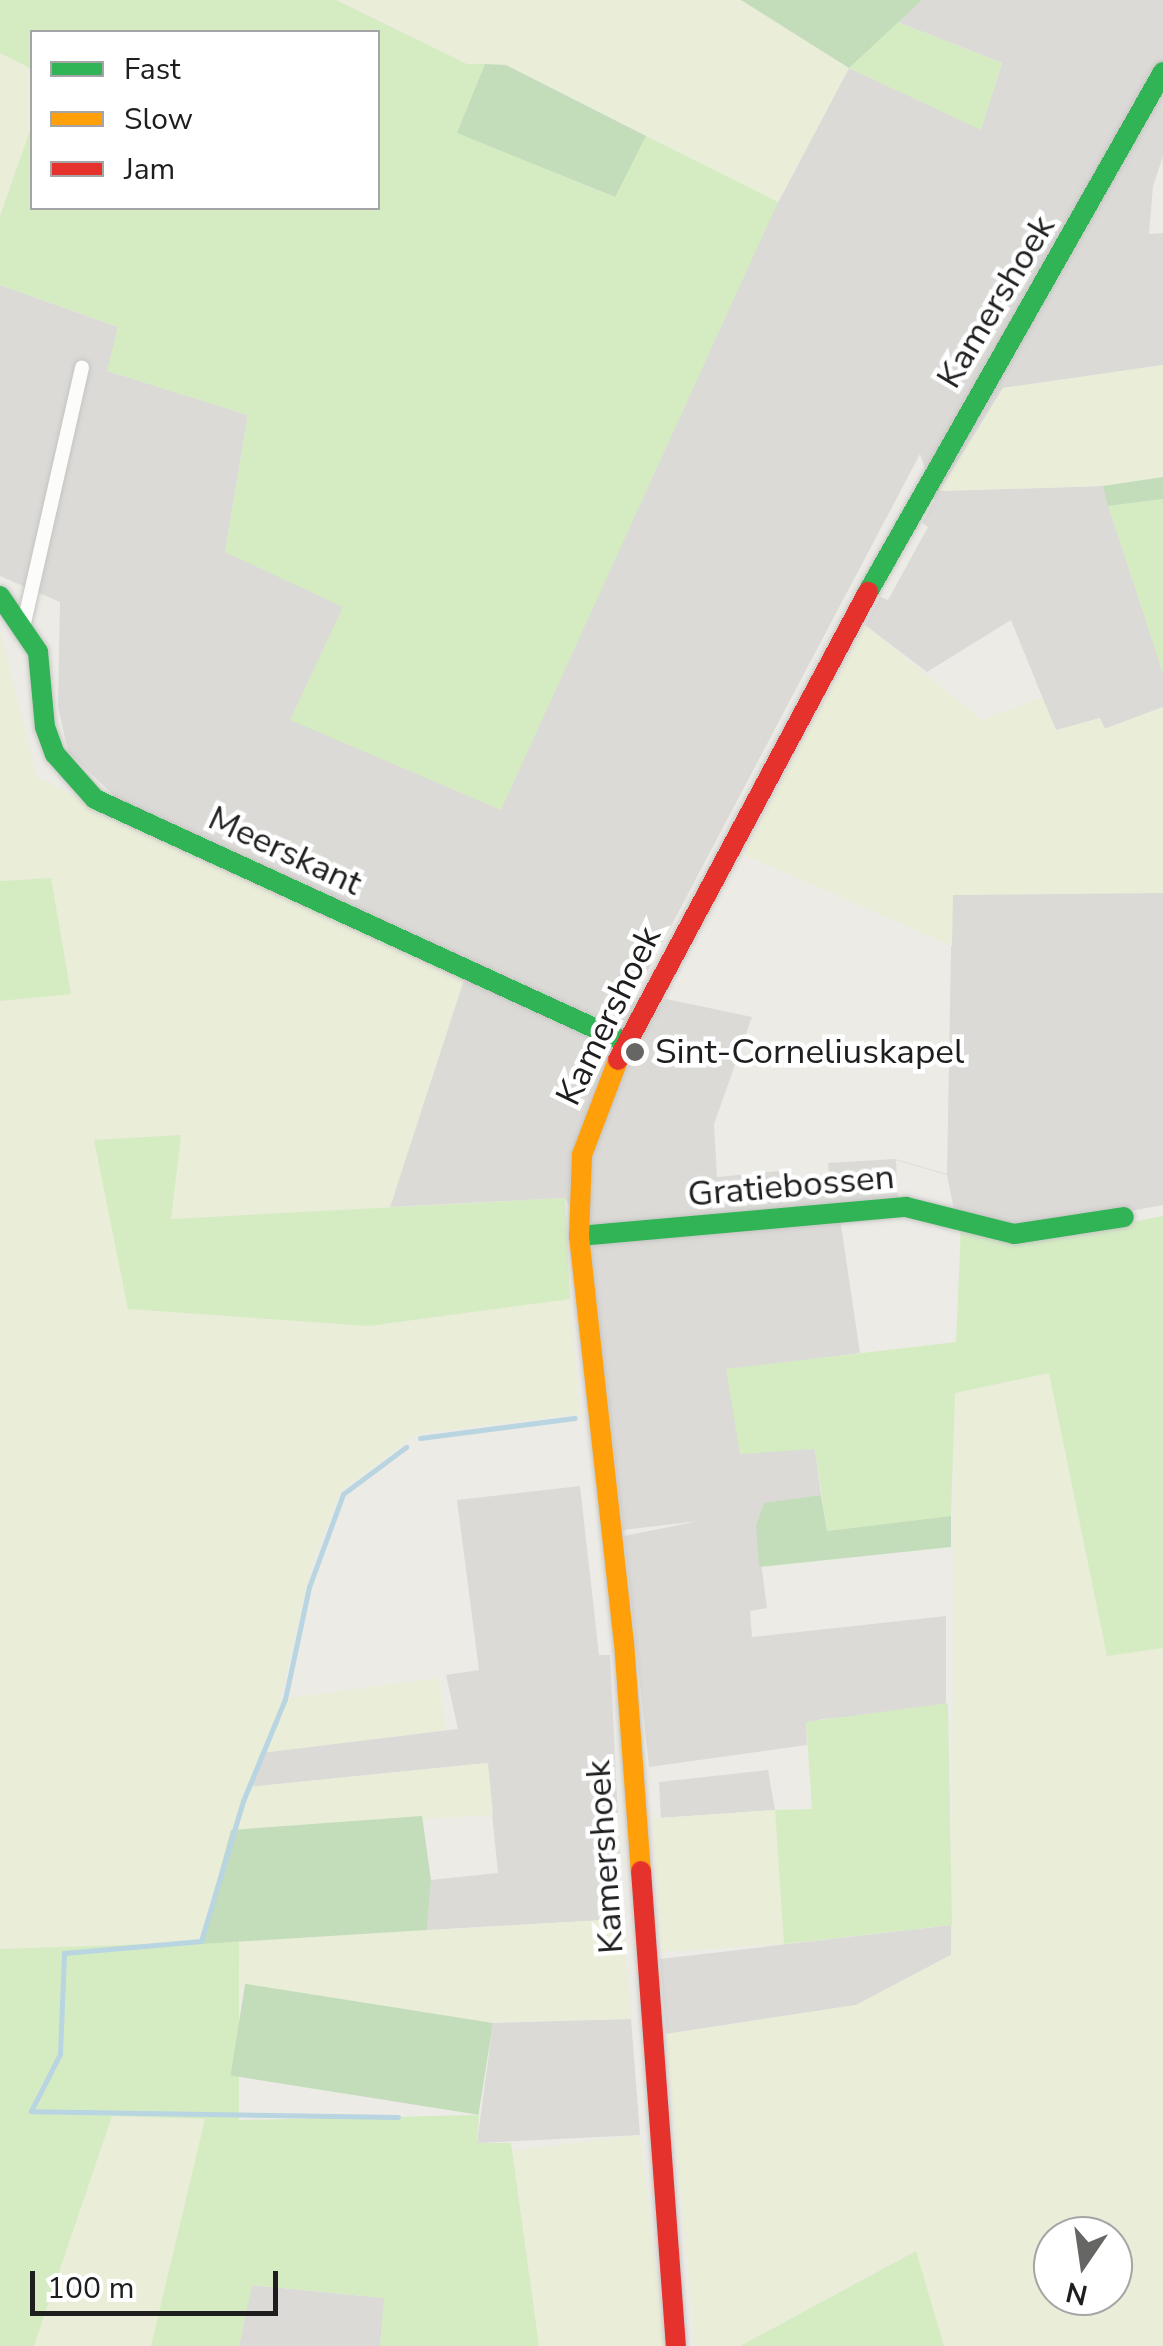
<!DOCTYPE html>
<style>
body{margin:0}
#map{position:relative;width:1163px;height:2346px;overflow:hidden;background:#ecebe6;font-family:"Nunito Sans",sans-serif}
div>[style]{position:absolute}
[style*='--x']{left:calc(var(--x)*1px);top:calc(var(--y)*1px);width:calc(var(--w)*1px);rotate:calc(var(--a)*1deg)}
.residential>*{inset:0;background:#dbdad7}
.farmland>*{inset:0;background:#eaedd8;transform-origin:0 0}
.grass>*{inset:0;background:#d5ecc3}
.forest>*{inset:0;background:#c3ddba;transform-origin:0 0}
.stream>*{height:5px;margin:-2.5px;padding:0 2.5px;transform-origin:2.5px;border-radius:2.5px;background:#b8d5e1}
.roads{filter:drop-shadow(0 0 2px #c5c4c2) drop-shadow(0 0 2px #c5c4c2)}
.street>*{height:14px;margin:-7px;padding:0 7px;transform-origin:7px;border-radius:7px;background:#fcfcfb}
.fast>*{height:20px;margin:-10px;padding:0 10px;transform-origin:10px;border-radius:10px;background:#30b455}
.slow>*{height:20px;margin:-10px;padding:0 10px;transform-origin:10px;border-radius:10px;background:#ff9f0a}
.jam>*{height:20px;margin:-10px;padding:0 10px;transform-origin:10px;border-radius:10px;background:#e5322d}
.dots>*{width:28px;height:28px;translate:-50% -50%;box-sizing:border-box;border:5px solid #fff;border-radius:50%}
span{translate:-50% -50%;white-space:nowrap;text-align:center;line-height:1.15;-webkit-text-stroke:9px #fff;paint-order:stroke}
.street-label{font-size:35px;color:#1e1e1e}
.poi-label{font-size:35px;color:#1e1e1e}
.left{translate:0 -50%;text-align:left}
.legend{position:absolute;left:30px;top:30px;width:350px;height:180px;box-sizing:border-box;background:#fff;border:2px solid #a5a5a5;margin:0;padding:12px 18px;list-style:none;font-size:30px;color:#1e1e1e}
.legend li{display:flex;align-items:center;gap:20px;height:50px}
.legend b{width:50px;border:2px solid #a5a5a5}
.north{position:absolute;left:1033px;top:2216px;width:100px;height:100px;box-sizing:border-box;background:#fff;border:2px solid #a5a5a5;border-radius:50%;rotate:193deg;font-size:28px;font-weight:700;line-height:40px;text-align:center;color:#1e1e1e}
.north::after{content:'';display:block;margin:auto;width:35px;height:45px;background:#666664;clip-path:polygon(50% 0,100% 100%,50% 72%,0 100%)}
.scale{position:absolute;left:30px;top:2271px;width:248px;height:45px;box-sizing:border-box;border:5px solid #1e1e1e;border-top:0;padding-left:12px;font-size:30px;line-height:35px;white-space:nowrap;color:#1e1e1e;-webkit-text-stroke:8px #fff;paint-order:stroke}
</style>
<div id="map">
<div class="residential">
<i style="clip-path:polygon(922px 0,1163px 0,1163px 156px,1153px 186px,1149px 234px,1163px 233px,1163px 365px,1003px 388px,940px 491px,1103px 486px,1163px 673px,1163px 707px,1104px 729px,1100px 718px,1056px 731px,1011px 620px,927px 672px,865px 625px,880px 597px,888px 600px,928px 527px,922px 523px,935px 500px,920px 454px,632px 1000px,654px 1013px,666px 999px,752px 1017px,714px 1124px,717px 1177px,779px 1171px,783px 1190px,830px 1186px,828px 1163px,895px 1159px,947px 1174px,952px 895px,1163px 888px,1163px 1205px,1034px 1229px,954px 1210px,947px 1175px,896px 1160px,898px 1198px,838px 1205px,860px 1353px,727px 1370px,815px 1449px,821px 1495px,764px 1504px,756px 1525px,767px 1608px,750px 1611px,752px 1637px,946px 1616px,946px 1709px,823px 1719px,806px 1723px,807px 1745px,649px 1767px,624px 1536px,699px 1521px,623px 1530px,590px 1247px,565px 1198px,390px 1207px,463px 980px,158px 837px,68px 752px,58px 706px,60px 602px,0 576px,0 285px,118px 327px,108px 371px,248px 415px,225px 552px,752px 252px,849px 68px,981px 129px,1002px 63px,895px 21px)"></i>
<i style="clip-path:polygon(580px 1486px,599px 1655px,610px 1655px,623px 1919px,427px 1930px,431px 1880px,498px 1873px,487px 1763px,248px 1787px,260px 1753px,458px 1729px,446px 1675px,479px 1670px,457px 1500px)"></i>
<i style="clip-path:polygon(768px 1770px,775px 1810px,661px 1818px,659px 1782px)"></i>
<i style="clip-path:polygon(952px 1925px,951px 1955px,856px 2005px,666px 2034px,660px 1959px)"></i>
<i style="clip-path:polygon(631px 2019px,640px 2135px,477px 2143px,493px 2023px)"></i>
<i style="clip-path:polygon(251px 2285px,385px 2298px,380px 2346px,239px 2346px)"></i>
</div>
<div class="farmland">
<i style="clip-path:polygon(336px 0,741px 0,849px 68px,778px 202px,506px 65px,467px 64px)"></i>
<i style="clip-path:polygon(0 53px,32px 69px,32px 125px,0 216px)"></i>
<i style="clip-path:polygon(1163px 365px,1163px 477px,1103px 486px,939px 491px,1003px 388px)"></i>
<i style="clip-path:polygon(865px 625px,982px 720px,1042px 697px,1056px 730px,1100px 718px,1105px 729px,1163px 707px,1163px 893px,953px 895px,952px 946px,743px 854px)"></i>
<i style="clip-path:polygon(0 630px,37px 778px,464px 980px,390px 1207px,170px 1219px,128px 1309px,369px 1326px,570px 1299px,580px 1414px,417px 1434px,341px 1491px,313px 1561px,280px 1699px,439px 1678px,446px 1730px,260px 1753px,248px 1787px,488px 1763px,493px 1815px,231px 1830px,200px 1944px,0 1949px,0 1001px,71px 994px,51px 879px,0 881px)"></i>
<i style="clip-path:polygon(evenodd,1049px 1373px,1107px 1655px,1163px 1648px,1163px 2346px,944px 2346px,915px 2251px,740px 2346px,695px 2346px,666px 2034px,856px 2005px,951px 1955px,955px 1393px,1049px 1373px,1053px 2236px,1113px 2236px,1113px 2296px,1053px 2296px,1053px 2236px)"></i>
<i style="left:775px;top:1810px;width:134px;height:123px;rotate:86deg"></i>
<i style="clip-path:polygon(623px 1919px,631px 2019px,242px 2027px,239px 1941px)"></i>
<i style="clip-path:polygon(112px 2116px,206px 2119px,151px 2346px,34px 2346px)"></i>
<i style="left:640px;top:2135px;width:212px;height:129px;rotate:83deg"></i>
</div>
<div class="grass">
<i style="clip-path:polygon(0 0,336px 0,467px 64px,485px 64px,458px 133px,614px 197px,646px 136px,778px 202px,501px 810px,290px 720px,343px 607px,225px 552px,248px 415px,107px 371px,118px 327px,0 285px,0 216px,32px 125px,32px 208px,378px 208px,378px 32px,32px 32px,32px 69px,0 53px)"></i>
<i style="clip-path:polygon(895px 21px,1002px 63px,981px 130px,849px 68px)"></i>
<i style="clip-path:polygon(1163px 499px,1163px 673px,1108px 506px)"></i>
<i style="clip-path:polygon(51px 878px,71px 994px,0 1001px,0 881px)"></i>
<i style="clip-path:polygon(181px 1135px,171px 1219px,565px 1198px,570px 1299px,369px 1326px,128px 1309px,94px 1140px)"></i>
<i style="clip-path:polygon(1163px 1216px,1163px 1648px,1107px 1656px,1049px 1373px,955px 1393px,951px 1516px,827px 1531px,815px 1449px,740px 1454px,726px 1369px,956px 1342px,961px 1225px,1032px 1241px)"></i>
<i style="clip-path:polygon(948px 1703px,952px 1925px,784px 1944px,775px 1810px,812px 1809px,806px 1722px)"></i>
<i style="clip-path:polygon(239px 1941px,239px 2120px,479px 2115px,477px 2143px,511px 2143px,539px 2346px,380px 2346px,384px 2298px,252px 2285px,239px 2346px,151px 2346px,205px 2119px,112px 2116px,34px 2346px,0 2346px,0 1949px)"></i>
<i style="clip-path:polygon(916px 2251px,944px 2346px,740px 2346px)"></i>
</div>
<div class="forest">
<i style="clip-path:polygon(741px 0,922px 0,849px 68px)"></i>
<i style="clip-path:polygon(485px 64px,506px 65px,646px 136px,615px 197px,457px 133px)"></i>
<i style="clip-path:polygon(1163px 477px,1163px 499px,1108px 506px,1103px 486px)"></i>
<i style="clip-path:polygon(821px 1495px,827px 1531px,951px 1516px,951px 1547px,759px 1567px,756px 1525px,764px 1503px)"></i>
<i style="clip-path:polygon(422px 1816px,431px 1880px,427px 1930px,200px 1944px,231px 1830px)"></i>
<i style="left:493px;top:2023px;width:93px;height:251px;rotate:99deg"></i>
</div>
<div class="stream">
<i style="--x:420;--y:1438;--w:156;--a:-7.4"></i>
<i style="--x:398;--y:2117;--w:367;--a:-179.1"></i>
<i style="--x:31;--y:2111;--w:64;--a:-63"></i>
<i style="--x:60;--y:2054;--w:101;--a:-87.7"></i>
<i style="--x:64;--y:1953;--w:138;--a:-5"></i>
<i style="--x:201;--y:1941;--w:146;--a:-73.3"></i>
<i style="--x:243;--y:1801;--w:110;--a:-67.6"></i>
<i style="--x:285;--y:1699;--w:115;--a:-77.9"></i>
<i style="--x:309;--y:1587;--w:99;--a:-69.9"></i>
<i style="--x:343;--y:1494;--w:79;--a:-36.7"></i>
</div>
<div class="roads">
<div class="street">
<i style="--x:24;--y:623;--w:262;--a:-77.2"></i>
</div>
<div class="fast">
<i style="--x:868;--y:592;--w:598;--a:-60.43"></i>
<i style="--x:0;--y:596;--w:68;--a:55.8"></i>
<i style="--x:38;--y:652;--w:75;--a:84.7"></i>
<i style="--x:45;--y:727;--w:29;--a:70"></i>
<i style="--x:55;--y:754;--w:60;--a:48.4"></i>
<i style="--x:95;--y:799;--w:585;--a:24.64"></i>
<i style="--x:579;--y:1236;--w:328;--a:-5.1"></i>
<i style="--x:906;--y:1207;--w:111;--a:14"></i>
<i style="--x:1014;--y:1234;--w:111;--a:-8.8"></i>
</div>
<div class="slow">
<i style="--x:618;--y:1060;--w:102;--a:110.8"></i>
<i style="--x:582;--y:1155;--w:81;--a:92.1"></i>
<i style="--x:579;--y:1236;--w:408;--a:83.7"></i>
<i style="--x:624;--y:1642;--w:230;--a:85.8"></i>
</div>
<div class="jam">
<i style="--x:618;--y:1060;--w:531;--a:-61.89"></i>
<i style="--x:641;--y:1871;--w:476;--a:85.8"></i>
</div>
</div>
<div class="dots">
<i style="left:635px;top:1052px;background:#666664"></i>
</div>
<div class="street-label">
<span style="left:996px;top:302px;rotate:-59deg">Kamershoek</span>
<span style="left:285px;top:851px;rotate:25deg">Meerskant</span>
<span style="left:609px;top:1016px;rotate:-64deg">Kamershoek</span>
<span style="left:791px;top:1186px;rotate:-5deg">Gratiebossen</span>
<span style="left:605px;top:1857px;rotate:-94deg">Kamershoek</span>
</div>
<div class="poi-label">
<span class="left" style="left:655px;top:1052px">Sint-Corneliuskapel</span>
</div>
<ul class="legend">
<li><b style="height:12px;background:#30b455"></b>Fast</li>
<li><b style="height:12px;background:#ff9f0a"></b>Slow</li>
<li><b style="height:12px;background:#e5322d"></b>Jam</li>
</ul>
<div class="north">N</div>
<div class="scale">100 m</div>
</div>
